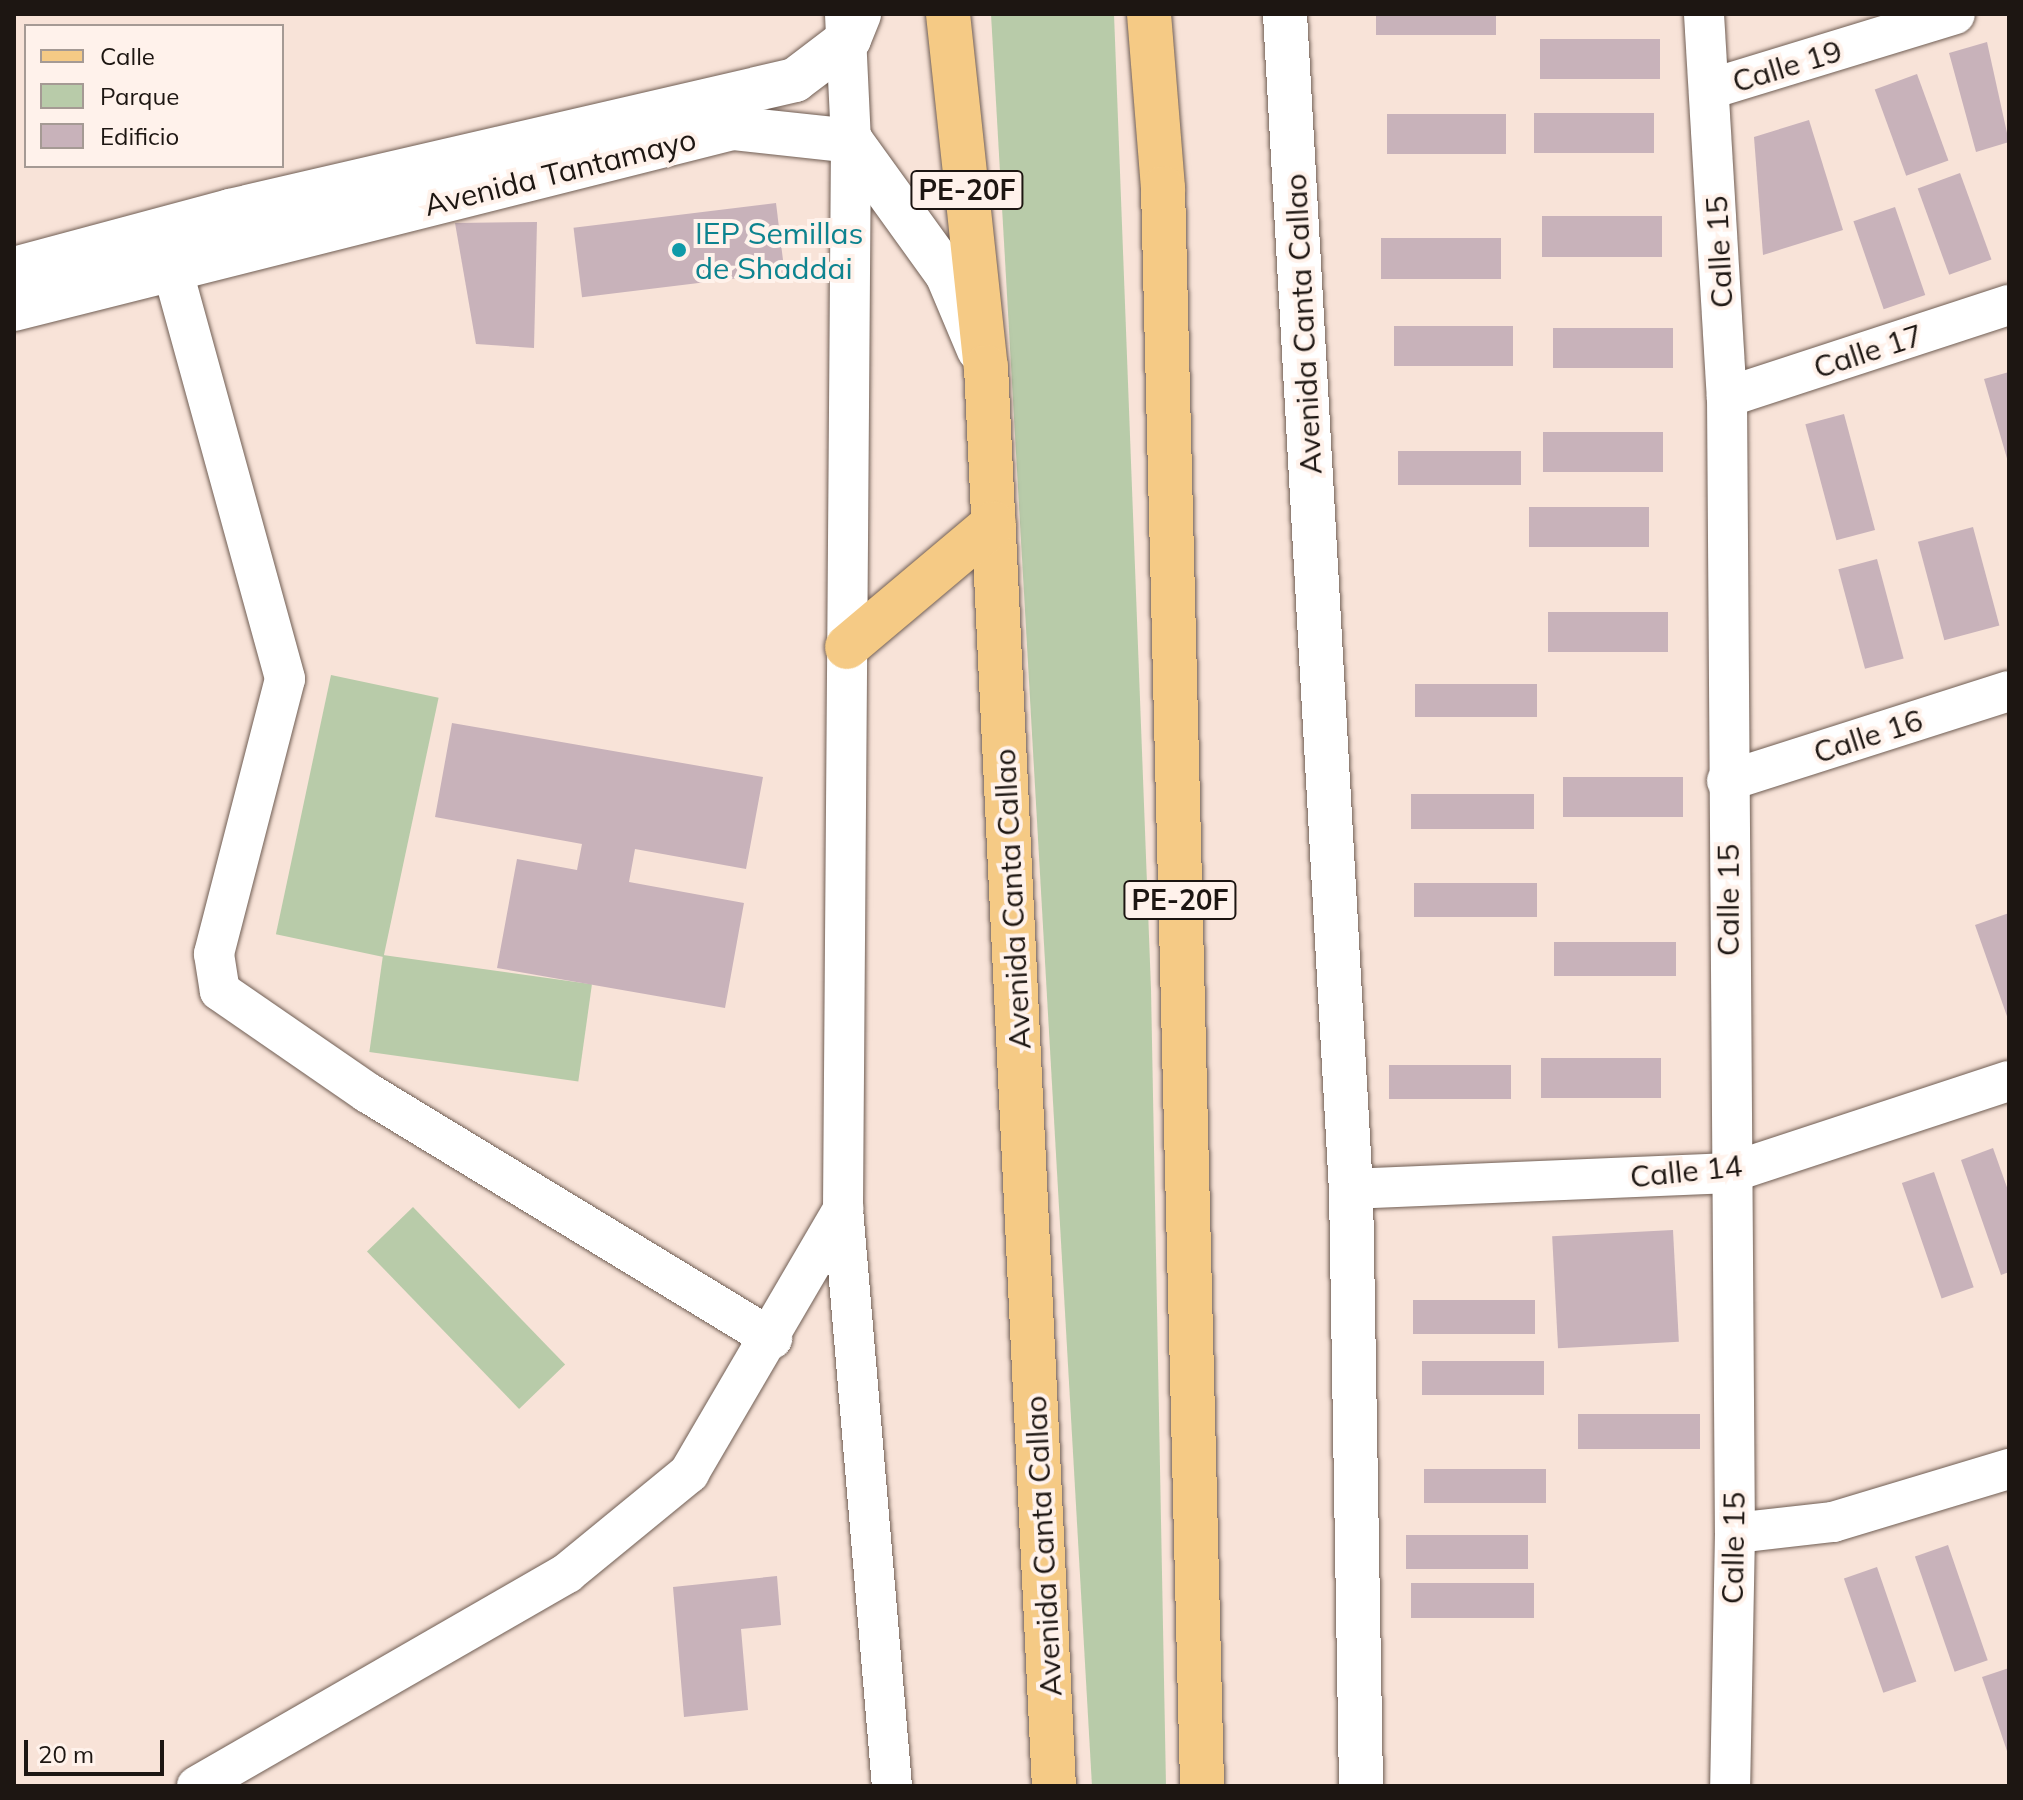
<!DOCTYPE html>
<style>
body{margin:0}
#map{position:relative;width:2023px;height:1800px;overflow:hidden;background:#f8e3d8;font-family:Mulish,sans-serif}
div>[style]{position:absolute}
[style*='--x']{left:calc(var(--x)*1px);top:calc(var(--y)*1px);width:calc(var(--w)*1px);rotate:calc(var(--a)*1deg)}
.green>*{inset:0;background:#b8cba9;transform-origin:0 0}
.building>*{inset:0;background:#c8b2ba;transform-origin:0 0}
.roads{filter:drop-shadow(0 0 2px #705e54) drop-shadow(0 0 2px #705e54)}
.minor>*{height:40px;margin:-20px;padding:0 20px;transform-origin:20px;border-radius:20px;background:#fff}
.tertiary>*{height:44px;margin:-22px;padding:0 22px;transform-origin:22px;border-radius:22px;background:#fff}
.primary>*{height:44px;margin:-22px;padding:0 22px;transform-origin:22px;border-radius:22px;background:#f5ca85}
.dots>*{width:22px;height:22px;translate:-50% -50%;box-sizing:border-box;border:4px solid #fff2eb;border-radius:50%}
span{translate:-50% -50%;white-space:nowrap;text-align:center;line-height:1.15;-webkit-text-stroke:8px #fff2eb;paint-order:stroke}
.shield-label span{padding:2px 6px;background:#fff2eb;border:2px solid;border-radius:6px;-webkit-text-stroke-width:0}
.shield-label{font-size:28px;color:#1d1612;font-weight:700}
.street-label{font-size:30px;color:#1d1612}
.culture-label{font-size:30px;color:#0d838f}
.left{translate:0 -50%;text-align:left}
.frame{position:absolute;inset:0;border:16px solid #1d1612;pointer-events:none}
.legend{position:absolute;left:24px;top:24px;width:260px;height:144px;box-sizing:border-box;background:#fff2eb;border:2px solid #a59a94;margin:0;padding:10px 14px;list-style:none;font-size:24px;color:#1d1612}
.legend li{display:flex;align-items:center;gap:16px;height:40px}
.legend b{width:40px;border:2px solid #a59a94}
.scale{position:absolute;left:24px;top:1740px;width:140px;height:36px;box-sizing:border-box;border:4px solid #1d1612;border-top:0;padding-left:10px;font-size:24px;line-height:28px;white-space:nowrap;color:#1d1612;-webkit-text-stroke:6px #fff2eb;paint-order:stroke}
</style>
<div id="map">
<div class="green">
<i style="clip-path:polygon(991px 14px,1114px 14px,1151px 989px,1166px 1786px,1092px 1786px)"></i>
<i style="left:331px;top:675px;width:110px;height:265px;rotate:12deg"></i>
<i style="left:383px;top:955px;width:211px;height:98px;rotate:8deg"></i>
<i style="left:413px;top:1207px;width:219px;height:64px;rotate:46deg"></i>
</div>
<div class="building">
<i style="left:1376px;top:14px;width:120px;height:21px"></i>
<i style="left:1540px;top:39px;width:120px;height:40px"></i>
<i style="clip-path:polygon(1987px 42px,2009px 142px,1976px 152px,1949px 53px)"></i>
<i style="left:1917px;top:74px;width:92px;height:45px;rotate:70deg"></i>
<i style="left:1534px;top:113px;width:120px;height:40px"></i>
<i style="left:1506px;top:114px;width:40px;height:119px;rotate:90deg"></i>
<i style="clip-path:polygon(1809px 120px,1843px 230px,1763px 255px,1754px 137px)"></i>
<i style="left:1960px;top:173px;width:92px;height:45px;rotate:70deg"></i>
<i style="left:776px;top:203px;width:70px;height:204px;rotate:83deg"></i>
<i style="left:1895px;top:207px;width:93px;height:44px;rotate:71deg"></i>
<i style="left:1542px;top:216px;width:120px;height:41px"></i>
<i style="clip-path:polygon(537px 222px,534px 348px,476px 344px,455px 223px)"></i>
<i style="left:1381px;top:238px;width:120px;height:41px"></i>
<i style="left:1394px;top:326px;width:119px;height:40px"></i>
<i style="left:1553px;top:328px;width:120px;height:40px"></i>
<i style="clip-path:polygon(2009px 372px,2009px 462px,2008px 462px,1984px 379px)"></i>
<i style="left:1844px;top:414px;width:120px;height:40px;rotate:75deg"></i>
<i style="left:1543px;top:432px;width:120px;height:40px"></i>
<i style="left:1398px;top:451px;width:123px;height:34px"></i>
<i style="left:1529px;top:507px;width:120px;height:40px"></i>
<i style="left:1973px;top:527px;width:102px;height:57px;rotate:75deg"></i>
<i style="left:1877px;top:559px;width:103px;height:40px;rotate:75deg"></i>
<i style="left:1668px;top:612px;width:40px;height:120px;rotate:90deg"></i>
<i style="left:1415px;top:684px;width:122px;height:33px"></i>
<i style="clip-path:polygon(452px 723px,763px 777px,746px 869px,635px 849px,629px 882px,744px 903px,725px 1008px,497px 968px,517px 859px,577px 870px,582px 844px,435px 817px)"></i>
<i style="left:1683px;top:777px;width:40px;height:120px;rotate:90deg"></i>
<i style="left:1411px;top:794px;width:123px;height:35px"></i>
<i style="left:1414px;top:883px;width:123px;height:34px"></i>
<i style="clip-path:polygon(2009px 913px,2009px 1022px,1975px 925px)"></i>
<i style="left:1554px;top:942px;width:122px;height:34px"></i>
<i style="left:1661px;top:1058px;width:40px;height:120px;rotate:90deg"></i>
<i style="left:1389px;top:1065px;width:122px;height:34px"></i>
<i style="clip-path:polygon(1993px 1148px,2009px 1193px,2009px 1272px,2001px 1275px,1961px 1160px)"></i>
<i style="left:1934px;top:1172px;width:122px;height:34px;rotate:71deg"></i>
<i style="left:1673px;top:1230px;width:112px;height:121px;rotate:87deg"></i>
<i style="left:1413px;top:1300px;width:122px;height:34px"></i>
<i style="left:1422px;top:1361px;width:122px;height:34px"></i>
<i style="left:1578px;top:1414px;width:122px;height:35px"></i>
<i style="left:1424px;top:1469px;width:122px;height:34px"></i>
<i style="left:1406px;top:1535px;width:122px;height:34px"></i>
<i style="left:1948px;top:1545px;width:122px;height:35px;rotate:71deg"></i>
<i style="left:1877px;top:1567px;width:121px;height:35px;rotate:71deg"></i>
<i style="clip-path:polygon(777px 1576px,781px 1625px,741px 1629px,748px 1710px,684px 1717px,673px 1587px)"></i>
<i style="left:1411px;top:1583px;width:123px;height:35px"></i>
<i style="clip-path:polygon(2009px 1668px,2009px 1753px,2008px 1754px,1982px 1677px)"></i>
</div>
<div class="roads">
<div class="minor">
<i style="--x:845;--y:14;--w:127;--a:87.3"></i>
<i style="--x:851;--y:141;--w:1068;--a:90.43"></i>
<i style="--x:843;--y:1209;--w:579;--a:85.15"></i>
<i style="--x:1704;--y:14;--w:384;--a:86.6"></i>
<i style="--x:1727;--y:397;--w:1136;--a:89.6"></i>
<i style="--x:1735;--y:1533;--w:253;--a:91.1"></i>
<i style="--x:1710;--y:89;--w:256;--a:-17"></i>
<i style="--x:172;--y:268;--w:426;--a:74.6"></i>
<i style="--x:285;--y:679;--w:284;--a:104.5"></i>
<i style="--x:214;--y:954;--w:37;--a:81"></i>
<i style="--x:220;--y:991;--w:180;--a:34.6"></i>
<i style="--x:368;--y:1093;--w:473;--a:31.3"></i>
<i style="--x:1727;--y:397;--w:297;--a:-18.1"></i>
<i style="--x:1727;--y:781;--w:296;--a:-17.7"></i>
<i style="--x:1351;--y:1189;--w:378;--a:-2.4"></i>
<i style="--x:1729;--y:1173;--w:295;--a:-18.2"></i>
<i style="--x:1735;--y:1533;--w:99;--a:-6.4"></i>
<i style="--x:1833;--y:1522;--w:184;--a:-16.8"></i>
<i style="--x:197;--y:1786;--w:427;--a:-29.9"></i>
<i style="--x:567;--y:1573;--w:158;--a:-39.3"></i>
<i style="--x:689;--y:1473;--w:306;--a:-59.7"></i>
</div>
<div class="tertiary">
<i style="--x:1285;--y:14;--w:1177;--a:86.79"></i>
<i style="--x:1351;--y:1189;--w:597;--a:89.04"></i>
<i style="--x:14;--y:269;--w:224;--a:-15"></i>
<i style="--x:230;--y:211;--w:580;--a:-13.05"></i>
<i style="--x:795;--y:80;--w:68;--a:-37.2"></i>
<i style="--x:849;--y:39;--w:27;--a:-68"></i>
<i style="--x:14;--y:309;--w:740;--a:-14.15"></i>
<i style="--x:732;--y:128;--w:120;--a:6.2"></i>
<i style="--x:851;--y:141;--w:164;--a:54.2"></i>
<i style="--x:947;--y:274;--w:82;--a:67.2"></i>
</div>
<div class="primary">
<i style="--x:948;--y:14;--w:355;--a:83.9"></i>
<i style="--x:986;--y:367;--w:1421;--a:87.26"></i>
<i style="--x:1149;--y:14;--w:175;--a:85.4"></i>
<i style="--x:1163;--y:188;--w:1598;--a:88.6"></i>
<i style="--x:847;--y:647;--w:192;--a:-40.1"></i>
</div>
</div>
<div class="dots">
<i style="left:679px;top:250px;background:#0f9aa8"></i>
</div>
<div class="shield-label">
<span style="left:967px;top:190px">PE-20F</span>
<span style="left:1180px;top:900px">PE-20F</span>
</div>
<div class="street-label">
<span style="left:1787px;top:66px;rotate:-17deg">Calle 19</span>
<span style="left:560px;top:172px;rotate:-14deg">Avenida Tantamayo</span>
<span style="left:1719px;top:252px;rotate:-93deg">Calle 15</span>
<span style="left:1303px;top:324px;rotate:-93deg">Avenida Canta Callao</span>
<span style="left:1868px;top:351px;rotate:-18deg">Calle 17</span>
<span style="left:1868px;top:736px;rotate:-18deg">Calle 16</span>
<span style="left:1012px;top:899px;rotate:-93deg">Avenida Canta Callao</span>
<span style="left:1728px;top:900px;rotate:-90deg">Calle 15</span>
<span style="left:1686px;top:1171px;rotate:-6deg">Calle 14</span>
<span style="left:1043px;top:1546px;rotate:-93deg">Avenida Canta Callao</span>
<span style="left:1733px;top:1548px;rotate:-89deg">Calle 15</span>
</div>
<div class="culture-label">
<span class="left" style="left:695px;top:250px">IEP Semillas<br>de Shaddai</span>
</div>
<div class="frame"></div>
<ul class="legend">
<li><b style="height:10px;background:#f5ca85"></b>Calle</li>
<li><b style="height:22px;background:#b8cba9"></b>Parque</li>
<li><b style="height:22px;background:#c8b2ba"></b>Edificio</li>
</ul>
<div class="scale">20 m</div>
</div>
